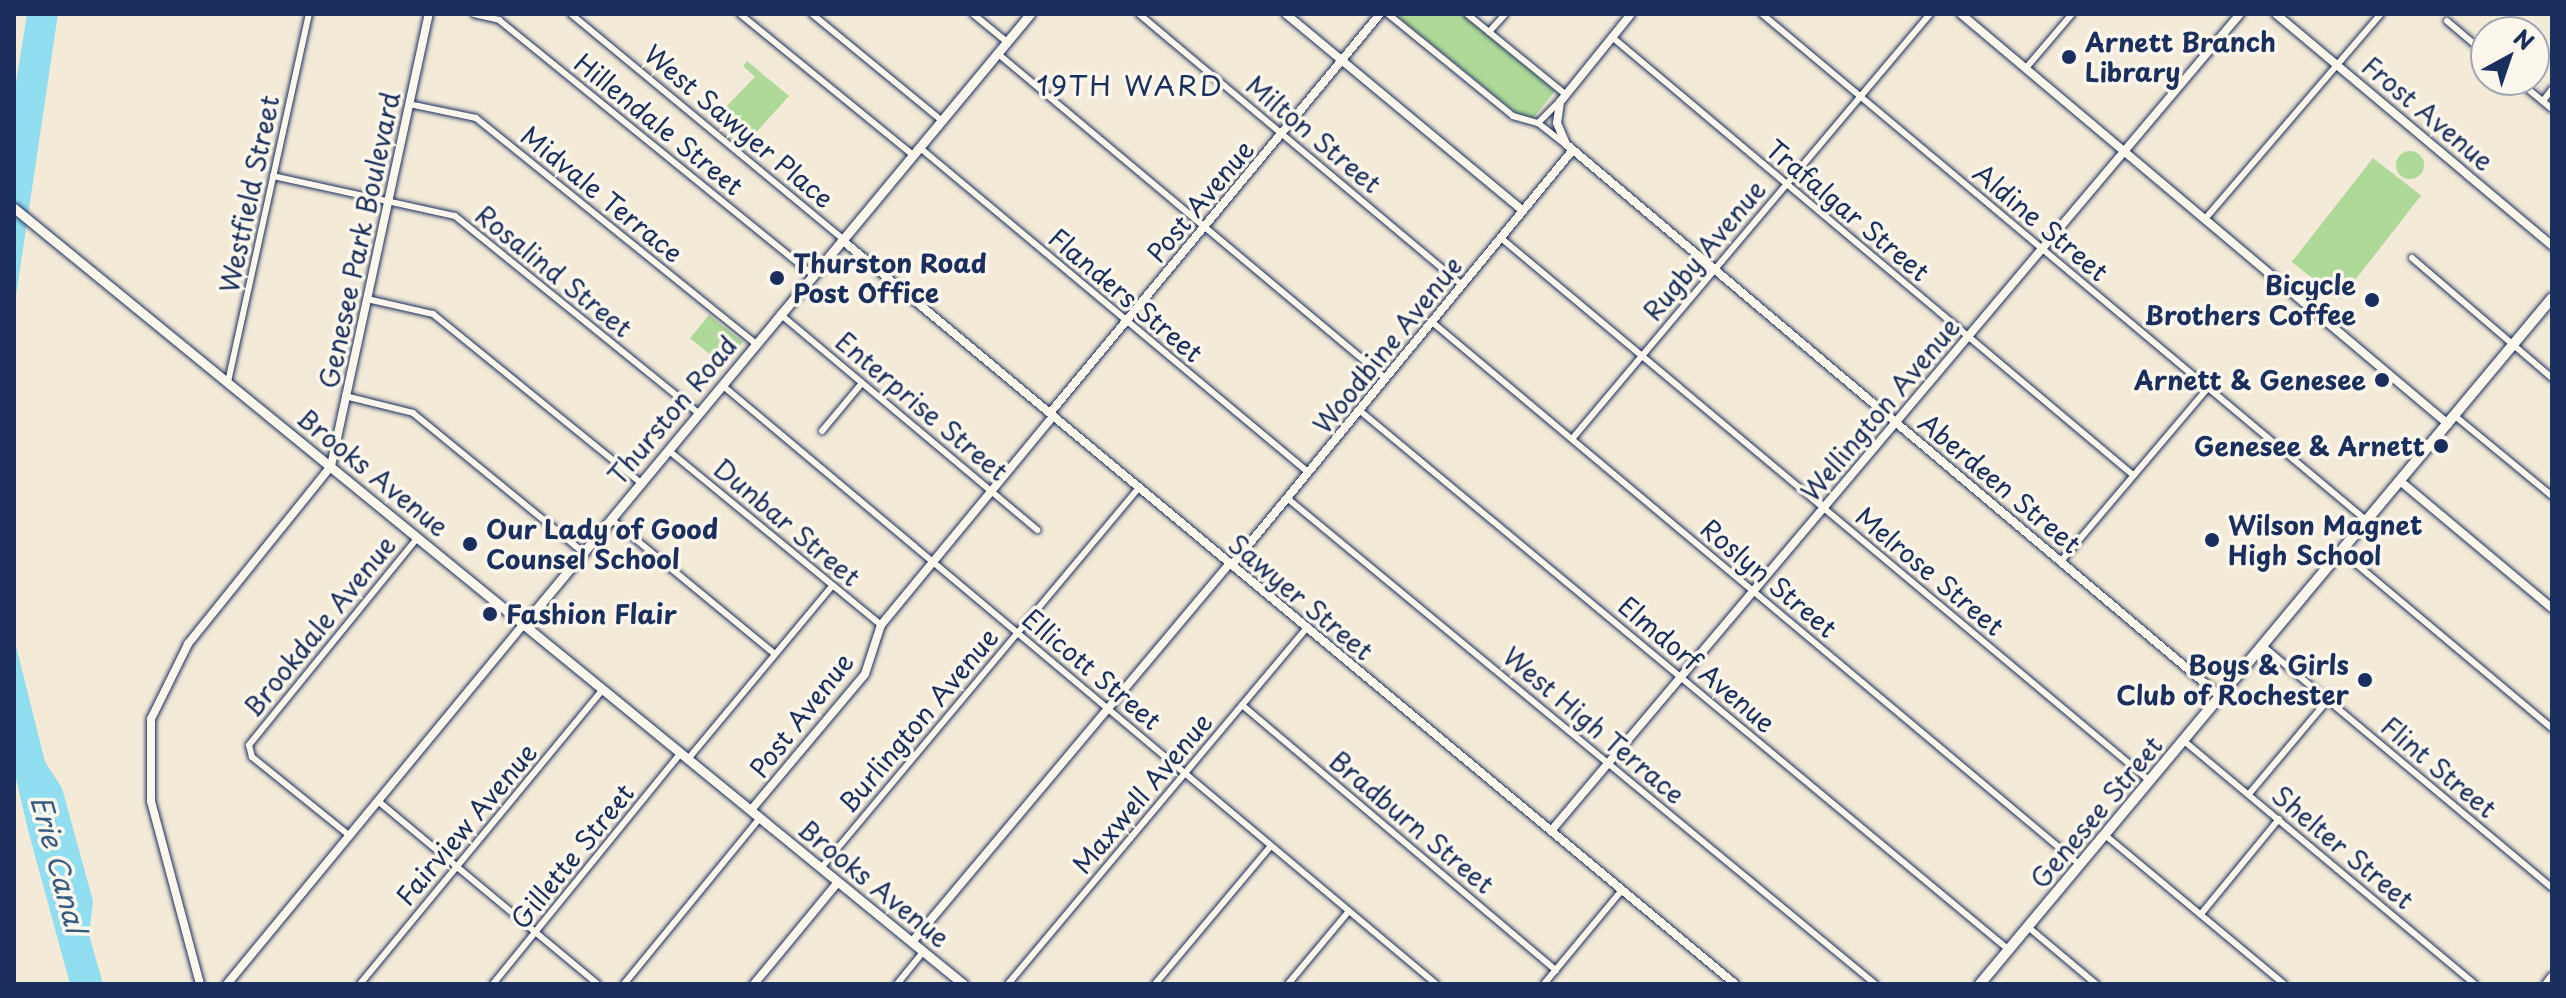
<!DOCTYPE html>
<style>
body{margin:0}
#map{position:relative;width:2566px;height:998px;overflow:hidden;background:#f3ead8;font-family:"Playpen Sans",sans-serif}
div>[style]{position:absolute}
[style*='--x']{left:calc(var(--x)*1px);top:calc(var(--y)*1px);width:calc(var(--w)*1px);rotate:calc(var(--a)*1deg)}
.green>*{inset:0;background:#aed998;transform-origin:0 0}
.round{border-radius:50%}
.water>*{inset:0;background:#90deef}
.roads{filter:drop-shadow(0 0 2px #1b2f5e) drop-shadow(0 0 2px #1b2f5e)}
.minor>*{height:6px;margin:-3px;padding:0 3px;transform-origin:3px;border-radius:3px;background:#fbf7ec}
.tertiary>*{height:8px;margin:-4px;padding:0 4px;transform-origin:4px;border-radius:4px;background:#fbf7ec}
.secondary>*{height:9px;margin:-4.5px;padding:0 4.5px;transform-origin:4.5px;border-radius:4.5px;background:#fbf7ec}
.primary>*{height:10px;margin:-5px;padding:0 5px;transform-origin:5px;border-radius:5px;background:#fbf7ec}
.dots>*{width:22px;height:22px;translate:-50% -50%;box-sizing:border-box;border:4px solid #fbf7ec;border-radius:50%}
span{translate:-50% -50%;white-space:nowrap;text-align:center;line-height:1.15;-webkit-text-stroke:7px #fbf7ec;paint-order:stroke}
.poi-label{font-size:26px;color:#1b2f5e;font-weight:700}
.left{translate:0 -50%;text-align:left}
.right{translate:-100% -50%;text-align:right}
.street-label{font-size:26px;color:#1b2f5e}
.neighbourhood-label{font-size:28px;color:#1b2f5e;letter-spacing:2px}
.water-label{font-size:28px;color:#385b82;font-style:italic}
.frame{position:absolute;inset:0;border:16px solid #1b2f5e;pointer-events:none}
.north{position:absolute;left:2470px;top:16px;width:80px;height:80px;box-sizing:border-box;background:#fbf7ec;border:2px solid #a1a7b3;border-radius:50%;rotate:40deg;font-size:22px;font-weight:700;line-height:32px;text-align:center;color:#1b2f5e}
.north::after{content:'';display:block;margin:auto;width:28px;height:36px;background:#1b2f5e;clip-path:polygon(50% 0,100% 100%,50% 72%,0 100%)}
</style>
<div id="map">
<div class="green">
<i style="clip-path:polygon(1395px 14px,1461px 14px,1555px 91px,1533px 118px,1520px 116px)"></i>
<i style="clip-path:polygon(747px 61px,789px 96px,751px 138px,721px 112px,755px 77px,743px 66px)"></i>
<i class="round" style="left:2396px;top:151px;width:28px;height:28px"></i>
<i style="left:2373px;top:158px;width:61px;height:132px;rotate:38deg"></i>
<i style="left:709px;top:315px;width:43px;height:30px;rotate:39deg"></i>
</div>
<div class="water">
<i style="clip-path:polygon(27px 14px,58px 14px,14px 309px,14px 95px)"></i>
<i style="clip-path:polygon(14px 638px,45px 762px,62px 788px,93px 901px,89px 935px,103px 984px,70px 984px,28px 830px,14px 770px)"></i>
</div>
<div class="roads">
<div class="minor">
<i style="--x:474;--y:14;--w:26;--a:13"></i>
<i style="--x:499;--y:20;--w:405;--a:39.1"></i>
<i style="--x:571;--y:14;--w:353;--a:39.6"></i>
<i style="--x:740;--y:14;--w:223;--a:39.2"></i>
<i style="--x:812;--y:14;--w:167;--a:39.4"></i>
<i style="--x:973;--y:14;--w:44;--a:39.5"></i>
<i style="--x:1139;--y:14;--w:422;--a:40"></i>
<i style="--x:1388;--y:14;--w:161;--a:39.2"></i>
<i style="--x:1513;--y:116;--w:26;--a:16"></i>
<i style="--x:1538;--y:123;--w:33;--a:38"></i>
<i style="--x:1467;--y:14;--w:127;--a:39.2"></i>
<i style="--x:1762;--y:14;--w:789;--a:39.96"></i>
<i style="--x:2447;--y:21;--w:51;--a:40.2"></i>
<i style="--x:1489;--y:32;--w:24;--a:-48"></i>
<i style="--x:1612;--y:37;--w:681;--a:40.05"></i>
<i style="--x:997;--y:53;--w:506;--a:39.95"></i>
<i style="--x:2026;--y:68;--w:71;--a:-49.6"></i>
<i style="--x:2517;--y:80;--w:45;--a:39.6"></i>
<i style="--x:2543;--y:101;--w:15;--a:-53"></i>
<i style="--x:409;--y:104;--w:68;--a:11.8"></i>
<i style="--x:476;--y:118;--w:360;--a:38.9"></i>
<i style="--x:1538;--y:123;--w:28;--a:-45"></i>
<i style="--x:919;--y:147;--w:507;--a:39.88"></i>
<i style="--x:273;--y:176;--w:186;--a:12.4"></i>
<i style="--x:455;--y:216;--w:313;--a:39"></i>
<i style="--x:2205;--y:219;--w:270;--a:-49.4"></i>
<i style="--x:1501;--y:238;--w:846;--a:39.92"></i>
<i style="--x:2412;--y:258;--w:184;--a:40.6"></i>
<i style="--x:367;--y:299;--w:68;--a:12.8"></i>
<i style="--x:433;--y:314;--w:268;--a:39.1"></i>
<i style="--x:780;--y:314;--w:336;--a:40"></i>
<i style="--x:1432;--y:322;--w:845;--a:39.96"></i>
<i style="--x:228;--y:382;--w:377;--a:-77.6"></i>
<i style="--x:722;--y:385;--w:932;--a:39.99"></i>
<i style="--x:345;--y:396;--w:70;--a:14"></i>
<i style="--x:413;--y:413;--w:220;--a:39.3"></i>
<i style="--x:1359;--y:410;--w:845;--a:39.72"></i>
<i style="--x:2455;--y:416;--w:126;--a:39.5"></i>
<i style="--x:822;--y:431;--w:62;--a:-50.2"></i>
<i style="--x:1572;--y:439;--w:556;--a:-49.89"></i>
<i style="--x:668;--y:450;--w:276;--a:39.4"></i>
<i style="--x:1287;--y:498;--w:763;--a:39.57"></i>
<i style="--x:611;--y:519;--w:212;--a:39.5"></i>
<i style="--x:2342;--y:552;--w:274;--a:40"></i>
<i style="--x:2062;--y:560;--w:226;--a:-49.7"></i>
<i style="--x:2263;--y:646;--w:377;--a:39.9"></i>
<i style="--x:1242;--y:705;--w:411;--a:40.2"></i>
<i style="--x:2184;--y:741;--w:379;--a:39.9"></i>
<i style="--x:688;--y:759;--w:225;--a:-50.2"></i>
<i style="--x:2249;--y:794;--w:123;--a:-50"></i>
<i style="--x:378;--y:801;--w:286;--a:39.8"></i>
<i style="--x:2105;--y:835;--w:233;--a:39.8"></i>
<i style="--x:350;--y:836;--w:126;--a:-141.1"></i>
<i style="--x:252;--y:757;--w:12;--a:-104"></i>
<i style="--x:249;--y:745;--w:268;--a:-50.9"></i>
<i style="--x:821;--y:868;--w:496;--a:-50.1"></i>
<i style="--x:2201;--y:914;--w:123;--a:-50.6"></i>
<i style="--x:2028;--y:927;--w:89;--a:40"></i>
<i style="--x:360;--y:984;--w:382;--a:-50.5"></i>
<i style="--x:493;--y:984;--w:298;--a:-50.9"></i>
<i style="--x:624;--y:984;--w:215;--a:-50.7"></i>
<i style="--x:897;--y:984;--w:41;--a:-50.9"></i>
<i style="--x:1008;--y:984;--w:465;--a:-50"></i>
<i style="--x:1155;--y:984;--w:180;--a:-50"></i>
<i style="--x:1288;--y:984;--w:95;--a:-50.1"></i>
<i style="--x:1544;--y:984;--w:122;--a:-50.3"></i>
<i style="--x:2545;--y:984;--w:11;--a:-52"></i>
</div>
<div class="tertiary">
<i style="--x:1286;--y:14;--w:308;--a:39.7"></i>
<i style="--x:1631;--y:14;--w:113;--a:128.9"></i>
<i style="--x:1560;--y:102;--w:21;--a:98"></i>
<i style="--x:1557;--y:123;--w:23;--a:67"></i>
<i style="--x:1566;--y:144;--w:857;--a:40.17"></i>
<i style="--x:1961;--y:14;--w:637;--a:40.09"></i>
<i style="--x:2276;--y:14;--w:361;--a:40"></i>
<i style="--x:842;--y:240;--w:1162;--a:39.8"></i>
<i style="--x:1050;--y:413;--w:518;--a:-50.41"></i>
<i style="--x:2400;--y:481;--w:198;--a:39.9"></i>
<i style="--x:1232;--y:565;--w:536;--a:-50.61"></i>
<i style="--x:751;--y:810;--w:177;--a:-50"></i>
<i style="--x:865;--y:674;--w:52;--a:-71.9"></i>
<i style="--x:881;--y:625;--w:271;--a:-50.5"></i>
<i style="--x:1551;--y:831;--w:1069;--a:-49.86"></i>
<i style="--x:912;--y:942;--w:495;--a:-50"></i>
<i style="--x:200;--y:984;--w:189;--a:-105"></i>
<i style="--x:151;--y:801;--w:82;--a:-90"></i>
<i style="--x:151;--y:719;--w:84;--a:-63.7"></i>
<i style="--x:188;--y:644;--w:228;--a:-51.2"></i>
<i style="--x:331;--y:466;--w:463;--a:-77.8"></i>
<i style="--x:227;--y:984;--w:467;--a:-50.5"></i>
<i style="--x:754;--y:984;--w:132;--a:-50.5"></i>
</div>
<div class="secondary">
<i style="--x:14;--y:208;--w:1226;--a:39.27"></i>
<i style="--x:524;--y:624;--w:793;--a:-50.32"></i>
</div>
<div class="primary">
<i style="--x:1980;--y:984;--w:893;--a:-50.18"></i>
</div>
</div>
<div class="dots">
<i style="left:2069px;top:57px;background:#1b2f5e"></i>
<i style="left:777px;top:278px;background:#1b2f5e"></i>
<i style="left:2372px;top:300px;background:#1b2f5e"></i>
<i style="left:2382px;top:380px;background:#1b2f5e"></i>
<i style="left:2441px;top:446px;background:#1b2f5e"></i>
<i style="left:2212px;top:540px;background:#1b2f5e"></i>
<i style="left:470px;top:544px;background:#1b2f5e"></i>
<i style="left:490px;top:614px;background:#1b2f5e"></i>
<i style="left:2365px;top:680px;background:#1b2f5e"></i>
</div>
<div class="poi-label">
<span class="left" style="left:2085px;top:57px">Arnett Branch<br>Library</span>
<span class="left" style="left:793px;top:278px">Thurston Road<br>Post Office</span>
<span class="right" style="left:2356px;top:300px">Bicycle<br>Brothers Coffee</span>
<span class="right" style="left:2366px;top:380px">Arnett &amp; Genesee</span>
<span class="right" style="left:2425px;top:446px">Genesee &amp; Arnett</span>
<span class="left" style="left:2228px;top:540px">Wilson Magnet<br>High School</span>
<span class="left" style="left:486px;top:544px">Our Lady of Good<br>Counsel School</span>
<span class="left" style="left:506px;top:614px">Fashion Flair</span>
<span class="right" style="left:2349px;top:680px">Boys &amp; Girls<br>Club of Rochester</span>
</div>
<div class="street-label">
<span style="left:2428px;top:113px;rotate:40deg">Frost Avenue</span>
<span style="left:659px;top:124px;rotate:39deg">Hillendale Street</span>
<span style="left:739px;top:126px;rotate:40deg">West Sawyer Place</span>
<span style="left:1314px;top:134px;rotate:40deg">Milton Street</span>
<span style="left:249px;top:194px;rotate:-78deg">Westfield Street</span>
<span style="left:602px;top:194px;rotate:39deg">Midvale Terrace</span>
<span style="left:1200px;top:201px;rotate:-50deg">Post Avenue</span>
<span style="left:1848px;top:210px;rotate:40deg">Trafalgar Street</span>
<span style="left:2041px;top:222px;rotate:40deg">Aldine Street</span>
<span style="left:359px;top:240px;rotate:-78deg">Genesee Park Boulevard</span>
<span style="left:1704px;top:250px;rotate:-50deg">Rugby Avenue</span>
<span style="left:554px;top:271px;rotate:39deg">Rosalind Street</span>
<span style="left:1126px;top:295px;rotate:40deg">Flanders Street</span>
<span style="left:1387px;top:345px;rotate:-51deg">Woodbine Avenue</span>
<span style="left:922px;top:406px;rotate:40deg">Enterprise Street</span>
<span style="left:1880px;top:409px;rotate:-50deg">Wellington Avenue</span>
<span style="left:672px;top:410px;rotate:-50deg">Thurston Road</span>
<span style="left:373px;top:472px;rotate:39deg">Brooks Avenue</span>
<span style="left:2000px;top:483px;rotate:40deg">Aberdeen Street</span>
<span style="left:787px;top:522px;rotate:40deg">Dunbar Street</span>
<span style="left:1930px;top:571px;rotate:40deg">Melrose Street</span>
<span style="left:1769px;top:578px;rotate:40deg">Roslyn Street</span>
<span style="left:1301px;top:597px;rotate:40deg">Sawyer Street</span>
<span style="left:319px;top:626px;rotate:-51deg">Brookdale Avenue</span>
<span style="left:1697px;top:664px;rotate:40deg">Elmdorf Avenue</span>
<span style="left:1092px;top:669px;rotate:40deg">Ellicott Street</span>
<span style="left:801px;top:715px;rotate:-52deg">Post Avenue</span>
<span style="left:918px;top:720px;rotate:-50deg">Burlington Avenue</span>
<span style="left:1594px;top:725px;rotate:40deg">West High Terrace</span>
<span style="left:2439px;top:767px;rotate:40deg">Flint Street</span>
<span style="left:1142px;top:793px;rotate:-50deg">Maxwell Avenue</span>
<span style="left:2096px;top:812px;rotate:-50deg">Genesee Street</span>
<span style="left:1412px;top:822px;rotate:40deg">Bradburn Street</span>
<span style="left:466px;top:824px;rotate:-50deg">Fairview Avenue</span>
<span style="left:2343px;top:847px;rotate:40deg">Shelter Street</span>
<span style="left:572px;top:856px;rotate:-51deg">Gillette Street</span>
<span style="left:874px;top:883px;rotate:39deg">Brooks Avenue</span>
</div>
<div class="neighbourhood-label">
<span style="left:1130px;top:85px">19TH WARD</span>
</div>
<div class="water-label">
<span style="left:59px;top:864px;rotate:75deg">Erie Canal</span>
</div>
<div class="frame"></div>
<div class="north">N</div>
</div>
